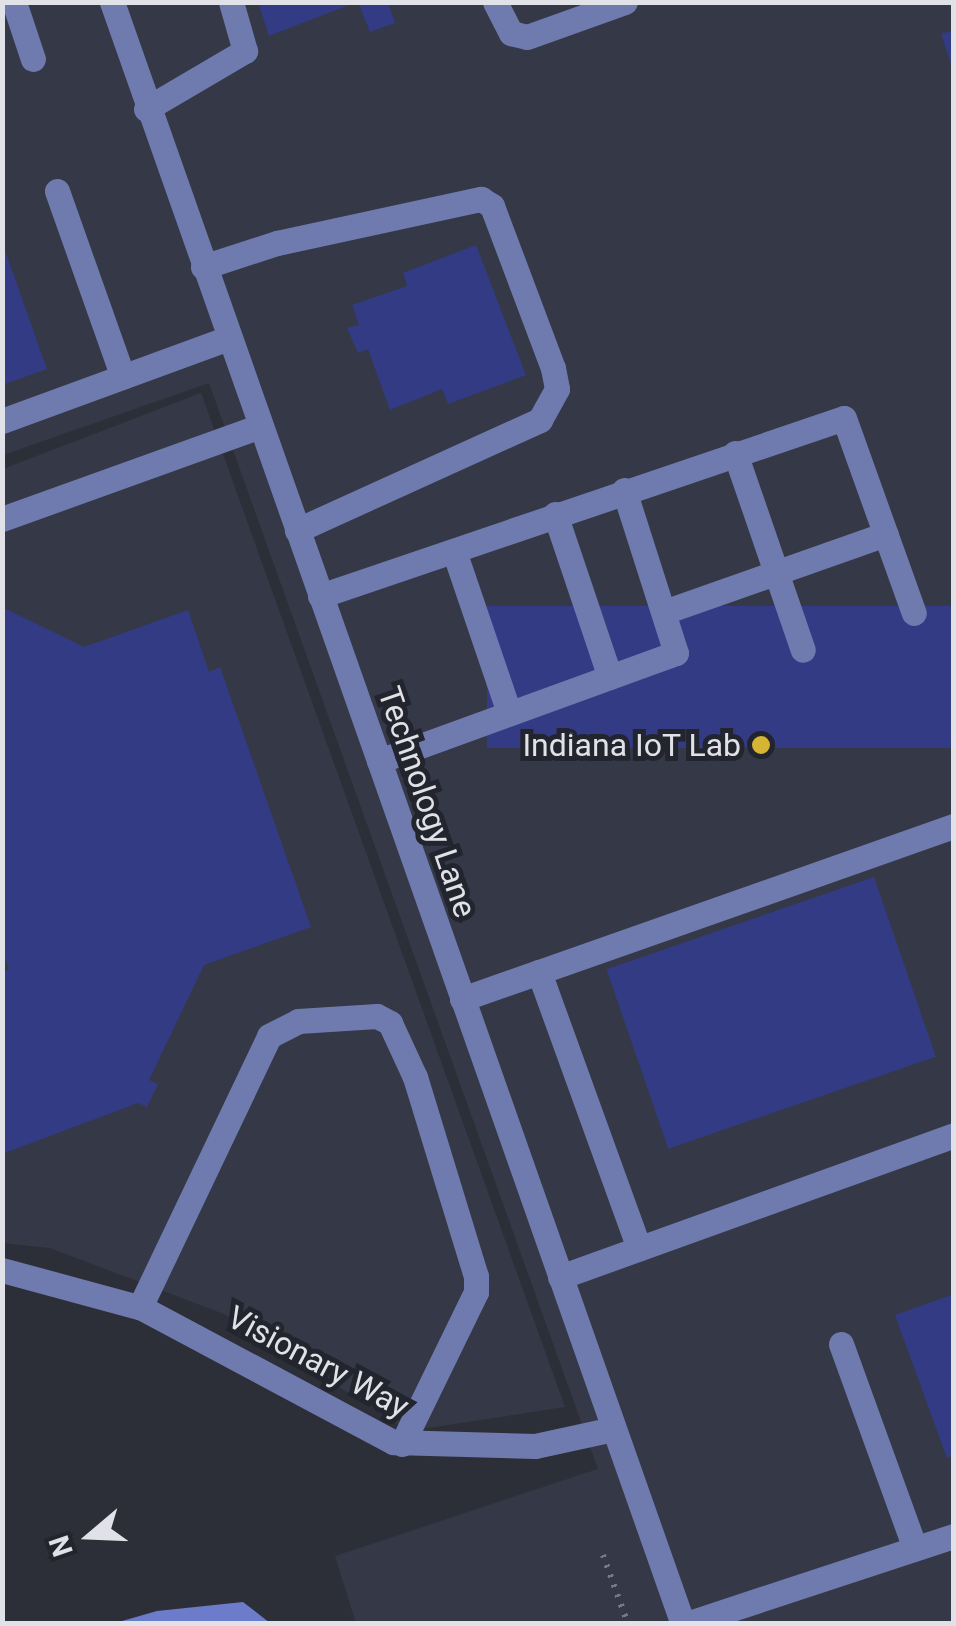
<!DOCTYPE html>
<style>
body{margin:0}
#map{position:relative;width:956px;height:1626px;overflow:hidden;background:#2d2f38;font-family:Roboto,sans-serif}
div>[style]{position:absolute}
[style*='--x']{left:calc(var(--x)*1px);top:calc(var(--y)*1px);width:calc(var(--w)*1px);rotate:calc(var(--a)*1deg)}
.built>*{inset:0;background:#353947}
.water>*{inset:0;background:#6d7cca}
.building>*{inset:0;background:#323b83;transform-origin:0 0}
.path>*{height:6px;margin-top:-3px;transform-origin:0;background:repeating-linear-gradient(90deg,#787a82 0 2.5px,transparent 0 10.5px)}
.minor>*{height:25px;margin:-12.5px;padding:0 12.5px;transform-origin:12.5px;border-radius:12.5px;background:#6f7baf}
.dots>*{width:28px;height:28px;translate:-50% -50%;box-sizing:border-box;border:5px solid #23252e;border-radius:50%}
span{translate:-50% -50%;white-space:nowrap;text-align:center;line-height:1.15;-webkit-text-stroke:10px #23252e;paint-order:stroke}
.poi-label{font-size:32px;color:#e0e2e8}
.right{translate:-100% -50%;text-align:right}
.street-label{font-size:32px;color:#e0e2e8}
.frame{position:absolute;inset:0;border:5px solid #e0e2e8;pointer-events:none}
.north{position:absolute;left:40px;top:1486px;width:100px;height:100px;-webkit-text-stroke:8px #23252e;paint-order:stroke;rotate:251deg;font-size:28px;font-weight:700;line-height:40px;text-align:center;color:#e0e2e8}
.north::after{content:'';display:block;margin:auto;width:35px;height:45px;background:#e0e2e8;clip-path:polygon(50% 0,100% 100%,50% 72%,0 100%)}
</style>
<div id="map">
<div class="built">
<i style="clip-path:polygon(2px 3px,953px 3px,953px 1623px,356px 1623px,335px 1556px,598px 1469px,209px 383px,3px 455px)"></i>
<i style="clip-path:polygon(201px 393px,565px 1407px,408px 1431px,224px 1314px,50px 1248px,3px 1243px,3px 469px)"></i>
</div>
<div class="water">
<i style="clip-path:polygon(243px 1602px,270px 1623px,115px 1623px,157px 1611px)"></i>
</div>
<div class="building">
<i style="clip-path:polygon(258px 2px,354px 2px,354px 3px,269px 36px)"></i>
<i style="clip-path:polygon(358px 2px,388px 2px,395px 23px,370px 32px)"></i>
<i style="clip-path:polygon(954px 30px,954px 70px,953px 70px,941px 34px)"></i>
<i style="clip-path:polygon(2px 242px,47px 369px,2px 385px)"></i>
<i style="clip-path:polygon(476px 245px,526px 375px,448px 404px,442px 389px,390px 410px,368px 349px,358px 353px,347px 328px,359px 325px,352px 305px,407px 286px,403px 273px)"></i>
<i style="left:954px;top:606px;width:142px;height:467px;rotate:90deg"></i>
<i style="clip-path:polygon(2px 607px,84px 647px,188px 610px,209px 672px,220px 667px,311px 927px,204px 965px,149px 1080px,158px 1084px,147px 1107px,138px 1103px,2px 1154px,2px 972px,9px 969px,2px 950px)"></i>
<i style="left:874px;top:877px;width:190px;height:283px;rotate:71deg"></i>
<i style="clip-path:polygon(954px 1294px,954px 1455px,947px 1458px,895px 1315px)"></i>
</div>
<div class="path">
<i style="--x:603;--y:1555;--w:73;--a:70.1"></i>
</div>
<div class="minor">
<i style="--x:14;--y:2;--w:60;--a:71.6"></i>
<i style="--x:112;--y:2;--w:1720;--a:70.61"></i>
<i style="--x:495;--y:2;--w:35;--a:63"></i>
<i style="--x:511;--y:33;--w:16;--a:14"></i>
<i style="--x:527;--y:37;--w:104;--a:-19.7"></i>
<i style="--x:146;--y:109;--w:115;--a:-30.4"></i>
<i style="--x:245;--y:51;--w:51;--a:-105.9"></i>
<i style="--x:57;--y:191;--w:197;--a:70.5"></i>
<i style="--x:203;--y:267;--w:78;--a:-18"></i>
<i style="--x:277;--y:243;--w:209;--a:-12.2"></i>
<i style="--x:481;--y:199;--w:13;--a:32"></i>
<i style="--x:492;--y:206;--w:173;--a:69.4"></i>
<i style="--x:553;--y:368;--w:21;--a:79"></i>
<i style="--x:557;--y:389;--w:35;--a:119"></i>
<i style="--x:540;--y:420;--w:267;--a:155.6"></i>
<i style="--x:2;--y:421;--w:242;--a:-20.1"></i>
<i style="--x:735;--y:453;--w:208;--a:71"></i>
<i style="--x:555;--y:514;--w:172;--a:71.4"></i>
<i style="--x:2;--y:519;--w:274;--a:-19.8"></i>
<i style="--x:454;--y:551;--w:171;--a:71.2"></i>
<i style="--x:320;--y:596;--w:553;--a:-18.76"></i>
<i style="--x:844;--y:418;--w:207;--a:70.3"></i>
<i style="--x:664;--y:612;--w:235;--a:-19.4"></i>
<i style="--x:379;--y:761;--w:316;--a:-20"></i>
<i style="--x:676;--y:653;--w:171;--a:-107.7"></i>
<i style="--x:539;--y:972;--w:440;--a:-19.4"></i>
<i style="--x:462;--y:999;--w:82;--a:-19.3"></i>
<i style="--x:539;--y:972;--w:294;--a:70.1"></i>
<i style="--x:2;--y:1270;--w:145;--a:15.2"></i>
<i style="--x:142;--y:1308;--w:285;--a:28.1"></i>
<i style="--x:393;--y:1442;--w:142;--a:1.6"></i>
<i style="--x:535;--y:1446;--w:80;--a:-12.3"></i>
<i style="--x:560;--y:1277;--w:419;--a:-19.8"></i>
<i style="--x:140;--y:1307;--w:300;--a:-64.5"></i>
<i style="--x:269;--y:1036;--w:33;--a:-27"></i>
<i style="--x:298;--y:1021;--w:79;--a:-3.6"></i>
<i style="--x:377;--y:1016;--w:15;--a:28"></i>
<i style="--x:390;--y:1023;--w:60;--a:65.2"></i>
<i style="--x:415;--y:1077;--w:208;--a:73"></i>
<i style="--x:476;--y:1276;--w:16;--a:90"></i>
<i style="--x:476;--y:1292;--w:169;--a:116"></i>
<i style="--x:841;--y:1344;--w:217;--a:70.1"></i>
<i style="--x:686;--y:1624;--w:282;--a:-18.2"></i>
</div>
<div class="dots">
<i style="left:761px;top:745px;background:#d6b534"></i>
</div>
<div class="poi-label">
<span class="right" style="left:741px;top:745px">Indiana IoT Lab</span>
</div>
<div class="street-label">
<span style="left:427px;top:802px;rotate:71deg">Technology Lane</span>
<span style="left:318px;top:1362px;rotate:28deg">Visionary Way</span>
</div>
<div class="frame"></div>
<div class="north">N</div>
</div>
